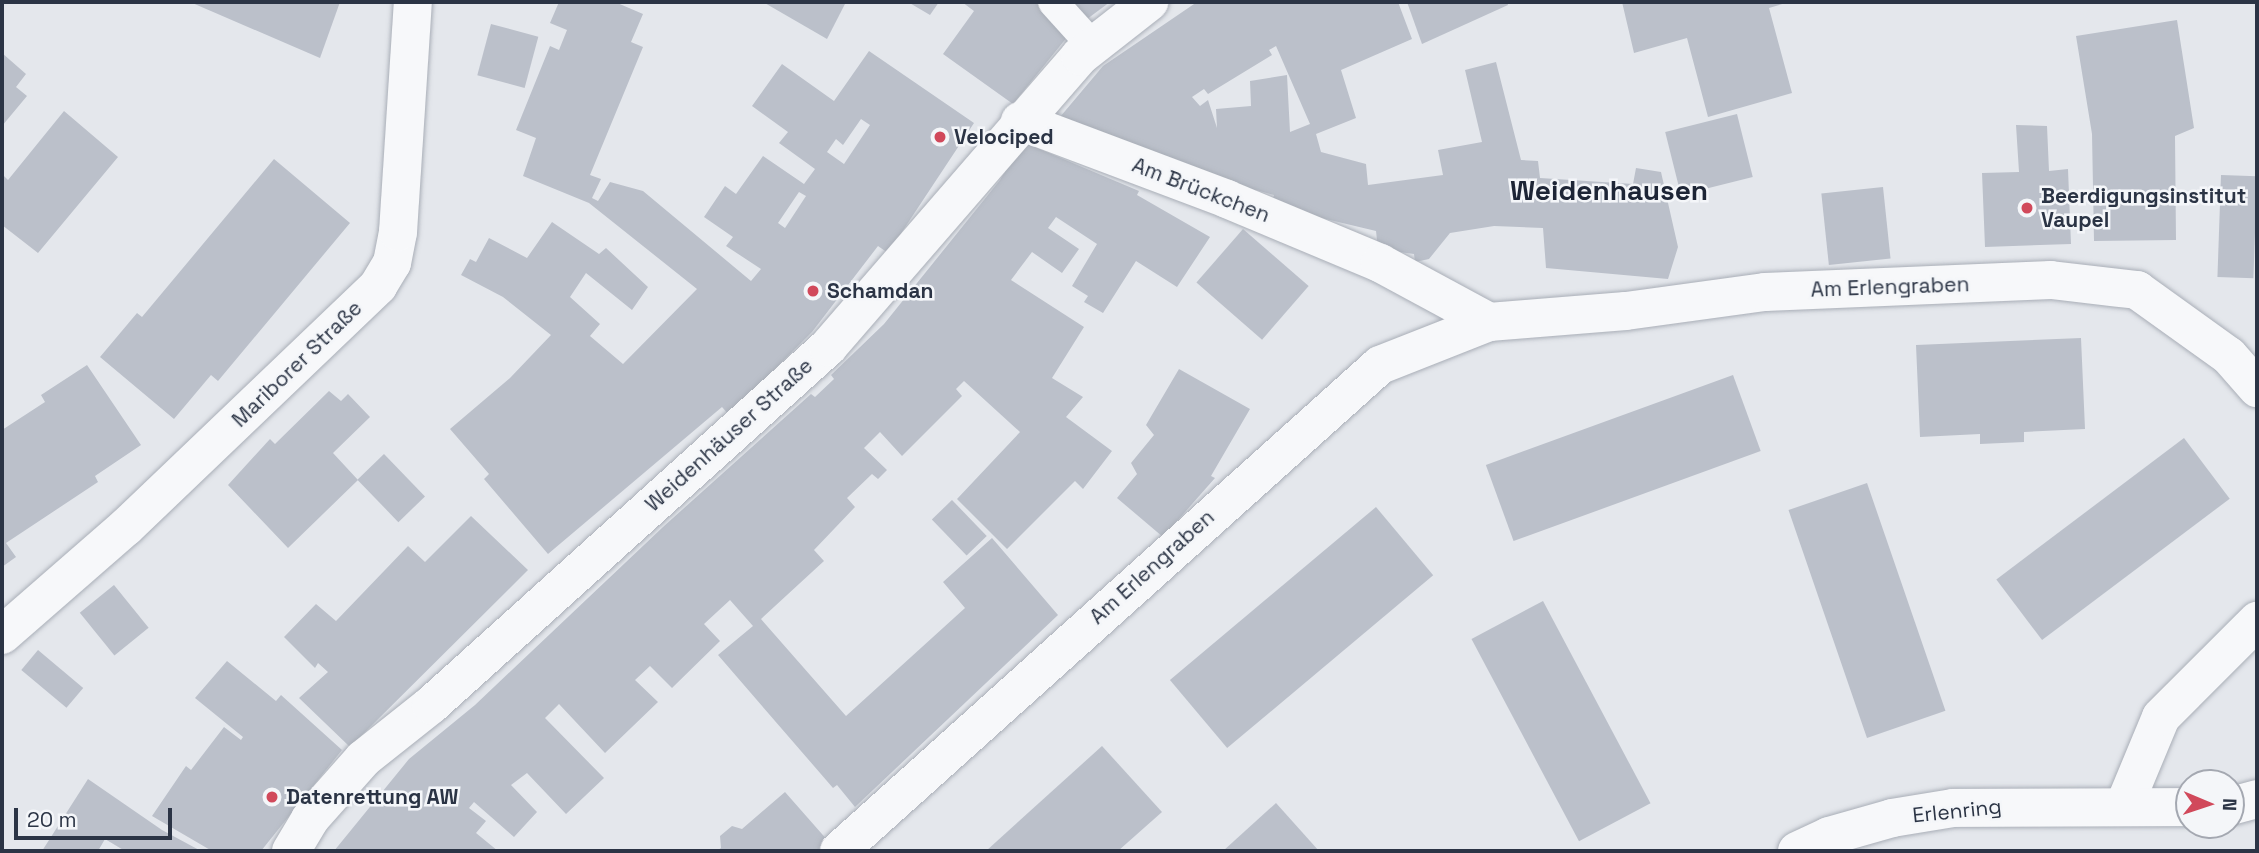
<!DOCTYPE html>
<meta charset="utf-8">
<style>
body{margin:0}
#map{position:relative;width:2259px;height:853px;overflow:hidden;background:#e4e7ec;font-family:"Space Grotesk",sans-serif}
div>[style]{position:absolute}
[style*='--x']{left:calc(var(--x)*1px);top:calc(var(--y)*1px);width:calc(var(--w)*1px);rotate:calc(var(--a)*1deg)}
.building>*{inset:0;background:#bbc0ca;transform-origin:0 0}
.roads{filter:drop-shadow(0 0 2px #a9aeb7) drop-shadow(0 0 2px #a9aeb7)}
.service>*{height:30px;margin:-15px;padding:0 15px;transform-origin:15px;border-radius:15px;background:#f7f8fa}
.minor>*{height:38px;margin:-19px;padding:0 19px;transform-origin:19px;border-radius:19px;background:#f7f8fa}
.dots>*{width:19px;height:19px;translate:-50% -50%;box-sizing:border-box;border:4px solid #f4f6f9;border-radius:50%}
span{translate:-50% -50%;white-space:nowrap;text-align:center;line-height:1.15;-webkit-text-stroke:5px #f4f6f9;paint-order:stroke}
.poi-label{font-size:21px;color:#2b3445;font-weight:700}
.left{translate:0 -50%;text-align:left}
.street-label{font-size:21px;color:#2b3445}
.district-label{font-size:28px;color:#1d2536;font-weight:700}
.frame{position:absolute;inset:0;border:4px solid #2b3445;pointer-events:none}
.north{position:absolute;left:2175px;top:769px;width:70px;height:70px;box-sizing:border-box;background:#f4f6f9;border:2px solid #a4a8b1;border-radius:50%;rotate:92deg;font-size:19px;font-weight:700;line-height:28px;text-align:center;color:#2b3445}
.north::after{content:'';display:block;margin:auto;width:24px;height:32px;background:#d1495b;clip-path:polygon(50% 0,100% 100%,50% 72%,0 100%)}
.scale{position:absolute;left:14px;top:808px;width:158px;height:32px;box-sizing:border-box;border:4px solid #2b3445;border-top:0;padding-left:9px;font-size:21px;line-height:24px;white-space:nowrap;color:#2b3445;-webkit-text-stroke:5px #f4f6f9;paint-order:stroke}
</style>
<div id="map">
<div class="building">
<i style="clip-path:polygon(190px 2px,340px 2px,320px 58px)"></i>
<i style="clip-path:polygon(evenodd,559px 2px,615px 2px,643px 14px,631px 42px,643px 47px,590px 175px,601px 179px,592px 198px,598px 201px,610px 182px,643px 191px,751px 281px,761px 269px,726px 246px,733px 237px,704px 217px,725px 186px,736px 194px,763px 156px,804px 184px,815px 169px,779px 143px,788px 132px,752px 106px,782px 64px,834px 101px,869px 51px,974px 123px,888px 253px,878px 246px,812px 332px,729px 415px,722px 407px,548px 554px,484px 479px,489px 474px,450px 429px,510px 378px,551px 335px,503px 297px,461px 275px,470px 259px,476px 262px,489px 238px,527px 258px,552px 222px,599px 254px,606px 248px,648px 287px,632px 310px,586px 273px,570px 297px,600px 324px,590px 336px,623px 364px,697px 289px,589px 203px,523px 176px,536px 138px,516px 130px,550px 46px,559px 50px,567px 30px,550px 23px,559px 2px,861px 119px,870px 125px,844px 164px,827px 152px,836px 139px,843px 145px,861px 119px,559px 2px,799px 192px,806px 196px,785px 228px,778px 223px,799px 192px)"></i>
<i style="clip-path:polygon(763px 2px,846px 2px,827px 39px)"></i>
<i style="clip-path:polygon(908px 2px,939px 2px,930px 15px)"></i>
<i style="clip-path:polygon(962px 2px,1045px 2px,1072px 31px,1013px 104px,943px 54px,974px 11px)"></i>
<i style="clip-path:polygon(1061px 2px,1110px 2px,1079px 25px)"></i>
<i style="clip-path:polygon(evenodd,1197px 2px,1398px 2px,1412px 39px,1341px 70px,1356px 118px,1316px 134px,1321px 152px,1366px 164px,1368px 185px,1443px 175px,1438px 150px,1482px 142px,1465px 70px,1496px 62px,1521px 160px,1538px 161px,1540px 178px,1633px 184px,1636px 168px,1661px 172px,1678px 247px,1668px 279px,1546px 268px,1543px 228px,1494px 226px,1450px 233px,1429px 259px,1415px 262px,1414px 254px,1378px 249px,1376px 231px,1271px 206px,1274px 195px,1256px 190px,1255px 194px,1060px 117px,1103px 66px,1197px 2px,1276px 46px,1310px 124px,1290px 132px,1287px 75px,1250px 81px,1251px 106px,1216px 109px,1217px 128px,1208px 100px,1200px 106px,1192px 97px,1204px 89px,1208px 94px,1272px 55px,1269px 50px,1276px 46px)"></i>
<i style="clip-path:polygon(1407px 2px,1507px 2px,1508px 5px,1422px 44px)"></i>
<i style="clip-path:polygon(1622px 2px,1789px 2px,1769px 8px,1792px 93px,1708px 117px,1687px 38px,1634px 53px)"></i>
<i style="clip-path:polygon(2177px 20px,2194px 128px,2175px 136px,2176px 240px,2094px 241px,2092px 134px,2076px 36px)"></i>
<i style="left:491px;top:24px;width:49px;height:53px;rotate:15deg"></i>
<i style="clip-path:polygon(2px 53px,26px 74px,16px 87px,27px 96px,2px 126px)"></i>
<i style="clip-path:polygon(64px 111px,118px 157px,38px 253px,2px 225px,2px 174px,8px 180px)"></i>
<i style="left:1737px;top:114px;width:65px;height:74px;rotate:76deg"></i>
<i style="clip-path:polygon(2016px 125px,2047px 126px,2049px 171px,2068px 169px,2071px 244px,1985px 247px,1982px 173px,2019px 172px)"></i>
<i style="clip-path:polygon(1023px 142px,1139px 191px,1137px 195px,1210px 237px,1177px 287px,1136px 261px,1103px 313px,1084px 302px,1088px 296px,1072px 286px,1097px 244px,1056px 217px,1048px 228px,1079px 249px,1062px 273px,1032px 252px,1011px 280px,1084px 327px,1052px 378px,1083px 397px,1066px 417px,1112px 451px,1083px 489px,1075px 481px,1007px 549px,957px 499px,1020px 432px,964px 381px,956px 389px,962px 396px,902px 456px,880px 432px,864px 448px,887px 470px,878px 479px,872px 474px,847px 498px,855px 507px,814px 550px,824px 561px,761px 619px,846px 716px,965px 608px,943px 582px,992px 538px,1058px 615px,855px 807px,837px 785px,833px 788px,718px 655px,753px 626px,730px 600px,704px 624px,720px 641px,672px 688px,650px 666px,635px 680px,658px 702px,605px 753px,559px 704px,545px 718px,604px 778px,566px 814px,527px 773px,511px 785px,537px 812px,514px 837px,474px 802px,469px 808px,486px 821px,476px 833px,498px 851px,334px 851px,409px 759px,475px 705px,663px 527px,811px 394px,815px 397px,834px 379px,831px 375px,884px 324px,1000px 180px)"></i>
<i style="clip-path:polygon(274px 159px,350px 223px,218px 381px,211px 375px,174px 419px,100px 357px,137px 313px,142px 317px)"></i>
<i style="left:2221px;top:175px;width:36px;height:102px;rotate:2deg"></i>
<i style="left:1883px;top:187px;width:72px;height:62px;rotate:84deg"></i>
<i style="left:1243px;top:229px;width:87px;height:71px;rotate:41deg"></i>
<i style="clip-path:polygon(2081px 338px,2085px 429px,2024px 432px,2024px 442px,1980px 444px,1980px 434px,1920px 437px,1916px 345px)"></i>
<i style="clip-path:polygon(87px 365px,141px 445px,95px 476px,98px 482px,6px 543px,16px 557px,2px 567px,2px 430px,45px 402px,41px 395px)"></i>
<i style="clip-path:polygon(1179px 369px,1250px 409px,1211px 476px,1215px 478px,1163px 537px,1117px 498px,1137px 474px,1131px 463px,1154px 435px,1146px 425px)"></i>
<i style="left:1733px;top:375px;width:81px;height:263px;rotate:70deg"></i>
<i style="clip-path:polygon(329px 391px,341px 401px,348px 394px,370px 417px,333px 453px,358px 480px,288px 548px,228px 485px,270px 439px,275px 444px)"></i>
<i style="left:2184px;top:438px;width:76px;height:235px;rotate:53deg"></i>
<i style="left:384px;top:454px;width:59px;height:37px;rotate:46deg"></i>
<i style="left:1867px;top:483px;width:241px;height:83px;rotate:71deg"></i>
<i style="left:952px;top:500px;width:50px;height:28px;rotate:46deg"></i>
<i style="left:1376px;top:507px;width:89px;height:269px;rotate:50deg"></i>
<i style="clip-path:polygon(471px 516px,528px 570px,350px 747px,299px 698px,328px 672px,318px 663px,315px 668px,284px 637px,316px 604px,336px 621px,408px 546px,425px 562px)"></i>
<i style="left:114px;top:585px;width:55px;height:44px;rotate:51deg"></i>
<i style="left:1543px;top:601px;width:229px;height:81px;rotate:62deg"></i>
<i style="left:38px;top:650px;width:59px;height:26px;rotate:40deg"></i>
<i style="clip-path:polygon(227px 661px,276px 701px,281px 695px,342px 750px,261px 851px,212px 851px,152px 816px,186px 766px,191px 770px,224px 727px,241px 740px,243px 737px,195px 698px)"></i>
<i style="clip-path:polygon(1102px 746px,1162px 812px,1118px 851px,986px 851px)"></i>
<i style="clip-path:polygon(88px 779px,162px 830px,201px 851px,125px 851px,105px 839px,98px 851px,42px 851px)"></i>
<i style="clip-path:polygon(785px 792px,829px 842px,818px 851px,717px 851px,721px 848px,720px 836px,732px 826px,742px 829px)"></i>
<i style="clip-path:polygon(1276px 803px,1319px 851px,1223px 851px)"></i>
</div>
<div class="roads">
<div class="service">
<i style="--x:1053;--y:2;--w:57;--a:47.9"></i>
</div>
<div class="minor">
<i style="--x:1020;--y:121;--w:221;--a:20.6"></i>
<i style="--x:1227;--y:199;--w:166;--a:22.7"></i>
<i style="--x:1380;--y:263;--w:124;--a:28.4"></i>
<i style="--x:2;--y:635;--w:164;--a:-41.1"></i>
<i style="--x:126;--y:527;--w:349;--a:-43.7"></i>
<i style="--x:378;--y:286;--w:27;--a:-59"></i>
<i style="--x:392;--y:263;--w:32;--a:-79"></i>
<i style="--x:398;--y:232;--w:230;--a:-86.3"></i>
<i style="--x:2124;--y:806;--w:96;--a:-67.4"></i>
<i style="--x:2161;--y:717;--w:136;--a:-45"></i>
<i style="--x:2231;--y:806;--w:27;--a:-15"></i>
<i style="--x:291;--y:851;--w:37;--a:-59"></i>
<i style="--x:310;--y:819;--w:80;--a:-48.5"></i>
<i style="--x:363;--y:759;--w:87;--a:-38.5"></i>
<i style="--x:431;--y:705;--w:535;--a:-42.04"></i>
<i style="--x:828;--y:347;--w:385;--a:-49.1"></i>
<i style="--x:1080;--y:56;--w:88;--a:-38"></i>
<i style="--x:839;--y:851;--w:727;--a:-41.93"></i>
<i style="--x:1380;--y:365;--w:117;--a:-21.5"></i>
<i style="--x:1489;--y:322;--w:137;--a:-4.6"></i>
<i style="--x:1626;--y:311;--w:140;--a:-7.8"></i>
<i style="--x:1765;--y:292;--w:286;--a:-2.4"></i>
<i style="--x:2051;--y:280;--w:87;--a:6.6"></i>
<i style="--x:2137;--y:290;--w:113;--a:35.7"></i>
<i style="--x:2229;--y:356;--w:43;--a:48.8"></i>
<i style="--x:1797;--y:851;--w:35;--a:-25"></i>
<i style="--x:1829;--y:836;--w:66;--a:-15.9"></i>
<i style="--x:1892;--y:818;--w:62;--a:-9.3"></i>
<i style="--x:1953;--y:808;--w:236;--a:-0.2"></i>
</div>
</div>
<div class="dots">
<i style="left:940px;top:137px;background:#d1495b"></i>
<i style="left:2027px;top:208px;background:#d1495b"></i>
<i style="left:813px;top:291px;background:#d1495b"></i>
<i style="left:272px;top:797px;background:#d1495b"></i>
</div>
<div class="poi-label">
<span class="left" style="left:954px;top:137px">Velociped</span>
<span class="left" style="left:2041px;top:208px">Beerdigungsinstitut<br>Vaupel</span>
<span class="left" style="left:827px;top:291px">Schamdan</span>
<span class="left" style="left:286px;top:797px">Datenrettung AW</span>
</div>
<div class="street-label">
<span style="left:1201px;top:190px;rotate:21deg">Am Brückchen</span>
<span style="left:1890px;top:287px;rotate:-2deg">Am Erlengraben</span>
<span style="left:297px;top:364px;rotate:-44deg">Mariborer Straße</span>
<span style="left:729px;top:435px;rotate:-42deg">Weidenhäuser Straße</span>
<span style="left:1152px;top:567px;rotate:-42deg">Am Erlengraben</span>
<span style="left:1957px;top:811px;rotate:-6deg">Erlenring</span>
</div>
<div class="district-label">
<span style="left:1609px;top:190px">Weidenhausen</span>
</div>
<div class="frame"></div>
<div class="north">N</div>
<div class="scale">20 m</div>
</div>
